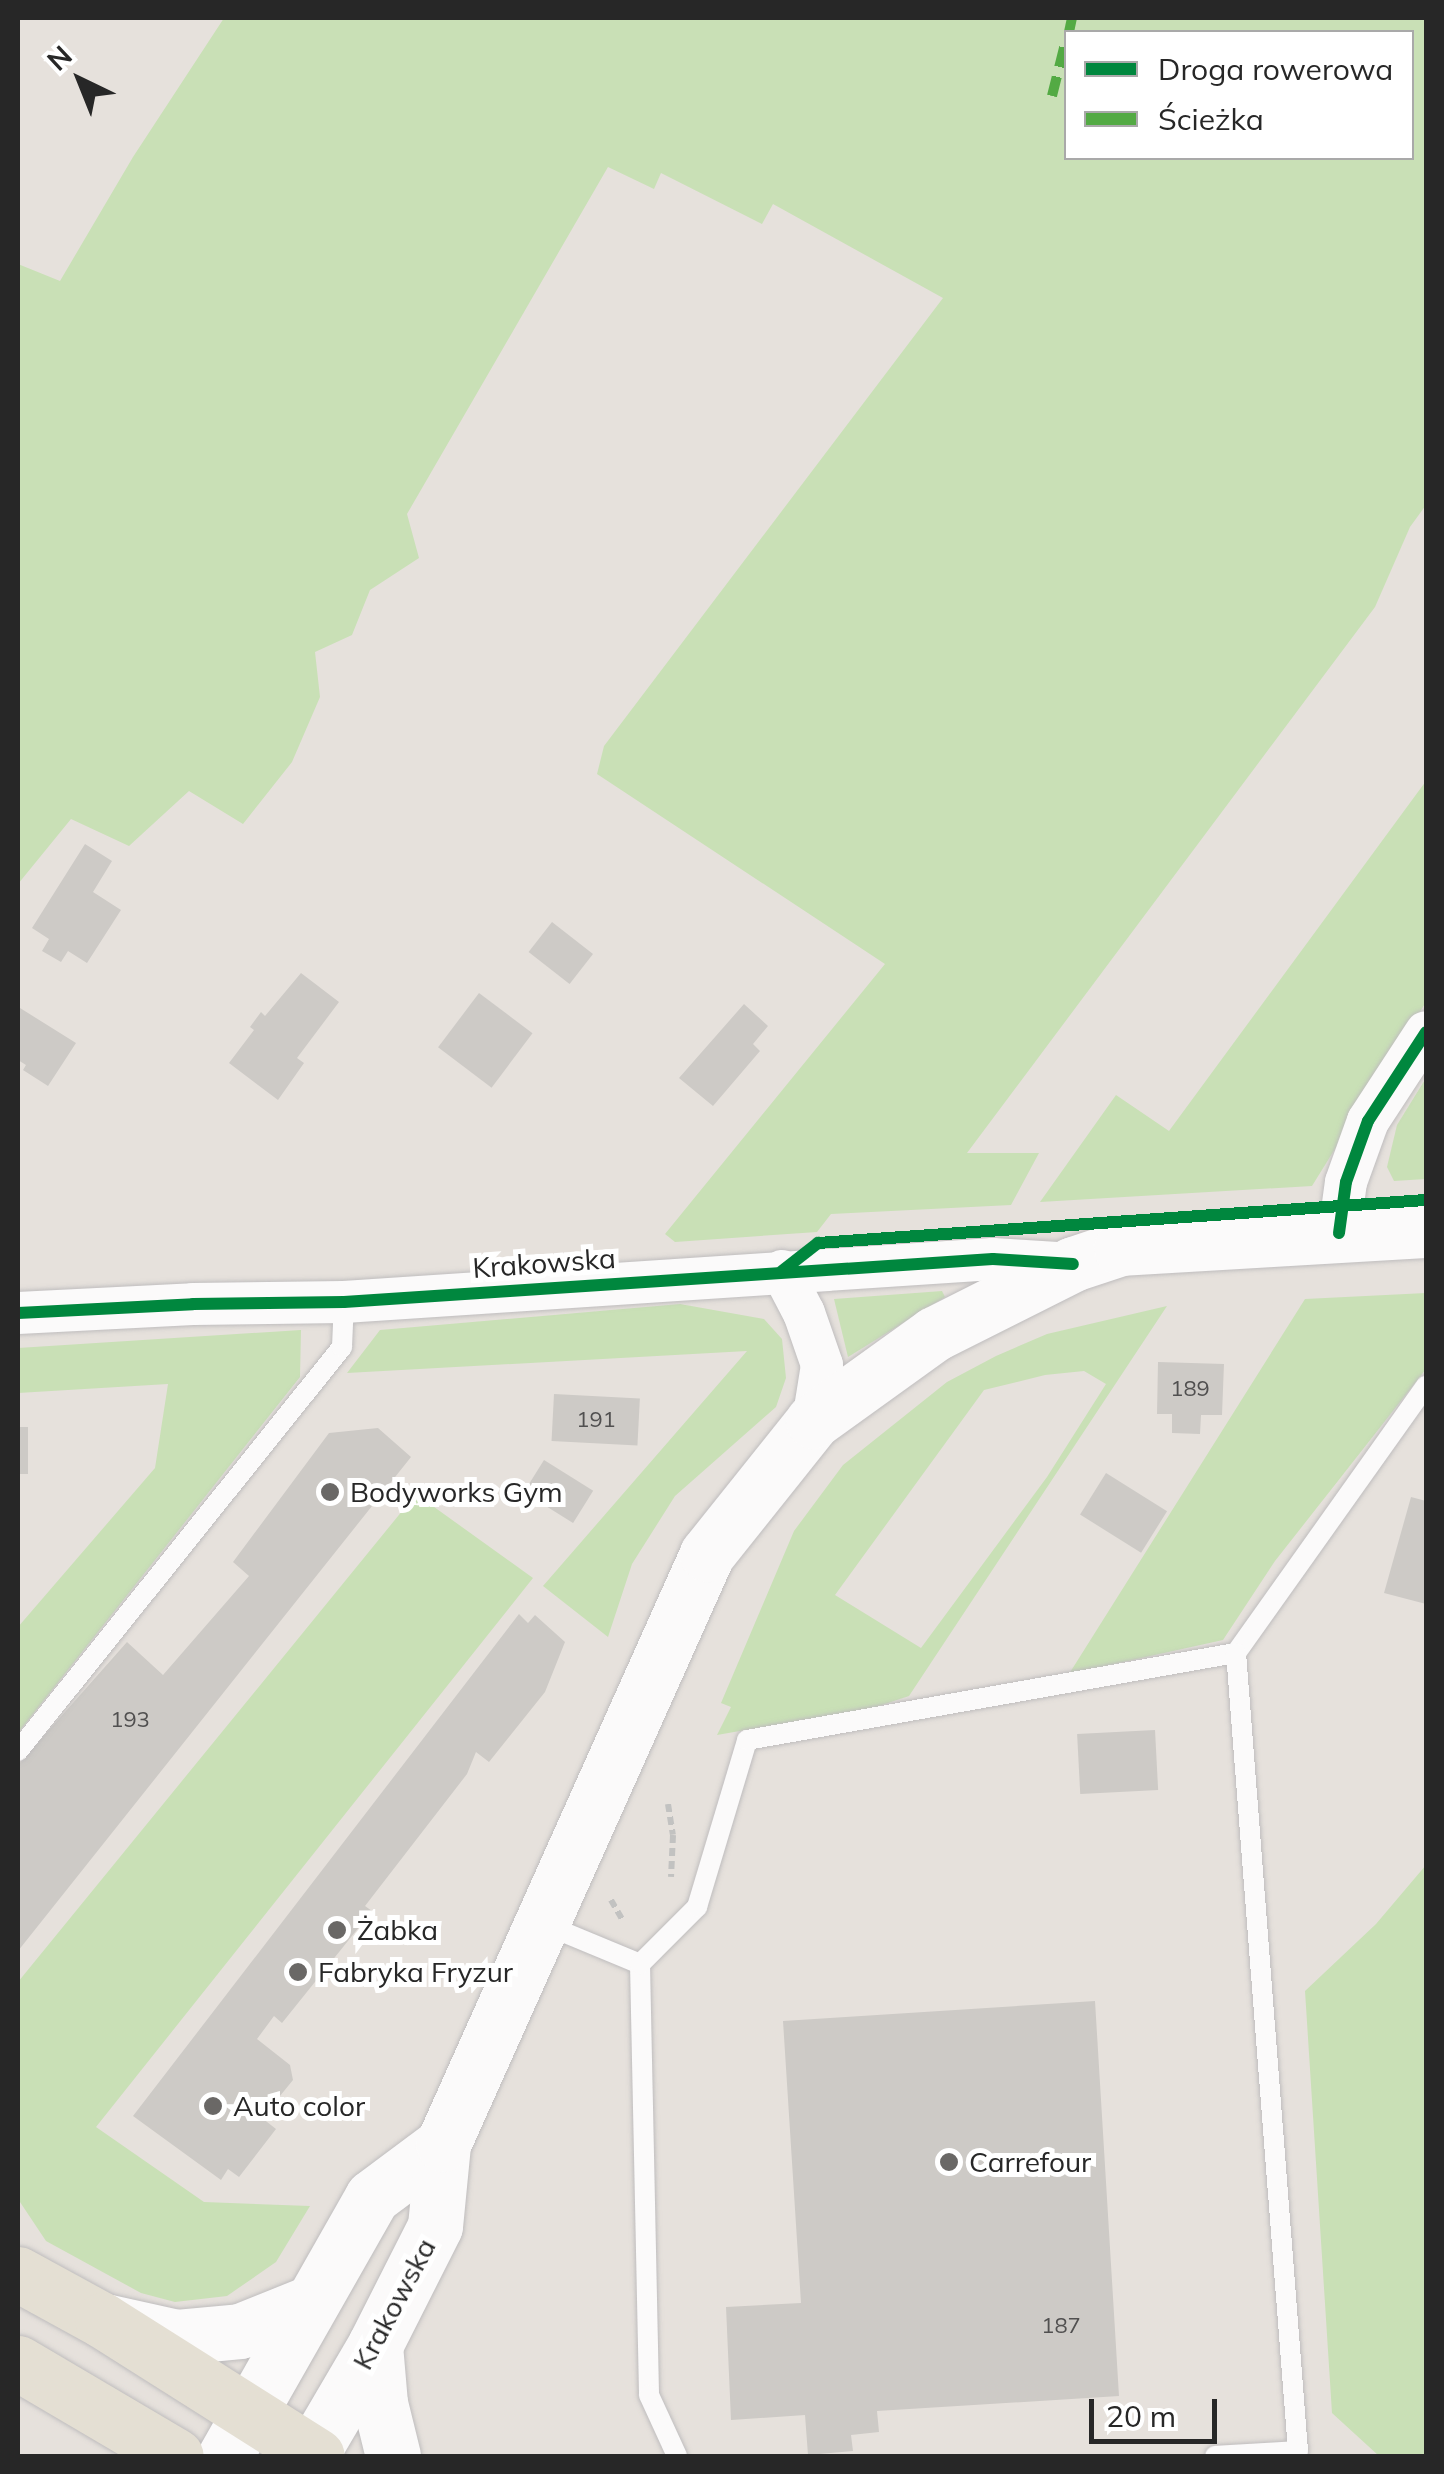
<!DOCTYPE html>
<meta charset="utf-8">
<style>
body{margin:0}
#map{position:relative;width:1444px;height:2474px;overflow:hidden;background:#e6e1dc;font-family:Mulish,sans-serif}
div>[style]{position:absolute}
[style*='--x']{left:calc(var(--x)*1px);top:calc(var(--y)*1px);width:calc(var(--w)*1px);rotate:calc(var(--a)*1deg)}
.green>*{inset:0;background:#c9e0b6}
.building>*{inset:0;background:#cdcac6;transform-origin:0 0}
.path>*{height:6px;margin-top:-3px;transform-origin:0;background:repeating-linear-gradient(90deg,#c2c2c1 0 8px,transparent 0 13px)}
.roads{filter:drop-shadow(0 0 2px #bfbdbe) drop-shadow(0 0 2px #bfbdbe)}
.service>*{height:20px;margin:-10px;padding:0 10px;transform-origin:10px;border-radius:10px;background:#fbfafa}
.minor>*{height:42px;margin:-21px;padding:0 21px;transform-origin:21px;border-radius:21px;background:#fbfafa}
.secondary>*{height:55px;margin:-27.5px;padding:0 27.5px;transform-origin:27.5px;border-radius:27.5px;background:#fbfafa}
.primary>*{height:55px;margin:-27.5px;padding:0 27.5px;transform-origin:27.5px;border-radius:27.5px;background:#e4dfd3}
.quiet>*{height:10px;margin-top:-5px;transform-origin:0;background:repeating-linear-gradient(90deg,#53aa44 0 20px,transparent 0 30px)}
.cycleway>*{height:12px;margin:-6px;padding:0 6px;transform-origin:6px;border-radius:6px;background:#00873e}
.dots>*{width:28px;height:28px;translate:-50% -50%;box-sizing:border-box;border:5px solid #fff;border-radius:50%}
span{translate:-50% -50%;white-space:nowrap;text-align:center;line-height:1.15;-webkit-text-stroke:10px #fff;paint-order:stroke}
.number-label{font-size:22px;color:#515050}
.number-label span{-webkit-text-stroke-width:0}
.street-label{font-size:28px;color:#272727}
.poi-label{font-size:28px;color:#272727}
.left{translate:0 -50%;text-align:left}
.frame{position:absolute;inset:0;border:20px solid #272727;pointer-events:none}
.legend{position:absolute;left:1064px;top:30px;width:350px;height:130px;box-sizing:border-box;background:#fff;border:2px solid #a9a9a9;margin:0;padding:12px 18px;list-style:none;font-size:30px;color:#272727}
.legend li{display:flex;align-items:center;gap:20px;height:50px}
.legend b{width:50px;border:2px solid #a9a9a9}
.north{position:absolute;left:30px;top:30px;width:100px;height:100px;-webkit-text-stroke:8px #fff;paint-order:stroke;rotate:317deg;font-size:28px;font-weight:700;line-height:40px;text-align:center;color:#272727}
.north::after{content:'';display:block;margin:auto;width:35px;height:45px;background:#272727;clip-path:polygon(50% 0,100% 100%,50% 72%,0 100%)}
.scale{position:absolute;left:1089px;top:2399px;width:128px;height:45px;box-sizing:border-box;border:5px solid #272727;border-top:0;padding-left:12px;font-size:30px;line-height:35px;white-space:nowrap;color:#272727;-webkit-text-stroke:8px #fff;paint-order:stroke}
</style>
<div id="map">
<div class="green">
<i style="clip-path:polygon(evenodd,224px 18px,1426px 18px,1426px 505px,1410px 527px,1375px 607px,967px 1153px,1039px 1153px,1011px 1205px,831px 1214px,817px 1232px,675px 1242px,665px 1234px,885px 964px,597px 774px,604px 746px,943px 298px,773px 204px,762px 224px,661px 173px,654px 189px,608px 167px,407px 514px,419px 558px,370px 590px,352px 635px,315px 652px,320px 697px,292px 762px,243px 824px,189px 791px,129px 846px,71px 819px,18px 884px,18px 264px,60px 281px,133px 157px,224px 18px,1066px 32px,1412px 32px,1412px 158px,1066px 158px,1066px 32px)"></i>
<i style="clip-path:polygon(1426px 781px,1426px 1002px,1312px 1186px,1040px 1202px,1116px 1095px,1169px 1131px)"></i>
<i style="clip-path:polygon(1426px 1078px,1426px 1179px,1394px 1181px,1387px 1167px,1397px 1125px)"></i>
<i style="clip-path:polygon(942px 1291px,945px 1297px,848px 1357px,834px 1299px)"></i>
<i style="clip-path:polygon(1426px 1293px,1426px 1369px,1275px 1561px,1223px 1640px,1069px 1674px,1305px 1299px)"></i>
<i style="clip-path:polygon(680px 1304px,764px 1319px,782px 1339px,786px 1378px,776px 1407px,675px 1496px,632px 1564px,608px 1637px,543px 1586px,747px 1351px,347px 1373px,380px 1330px)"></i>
<i style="clip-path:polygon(evenodd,1167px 1306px,909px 1696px,873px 1708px,717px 1735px,731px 1707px,721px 1703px,794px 1531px,843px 1465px,947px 1382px,996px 1356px,1047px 1334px,1167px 1306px,1084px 1371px,1106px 1384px,1047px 1477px,921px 1648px,835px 1595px,984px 1390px,1045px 1375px,1084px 1371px)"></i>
<i style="clip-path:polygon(301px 1330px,300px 1377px,18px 1733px,18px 1627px,155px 1468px,168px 1384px,18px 1393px,18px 1348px)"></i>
<i style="clip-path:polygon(416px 1494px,533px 1578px,96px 2127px,204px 2202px,310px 2206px,276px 2262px,227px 2296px,175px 2302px,141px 2293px,46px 2241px,18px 2199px,18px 1982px)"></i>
<i style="clip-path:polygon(1426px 1865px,1426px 2456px,1379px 2456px,1332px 2413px,1305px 1991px,1376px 1924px)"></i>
</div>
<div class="building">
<i style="clip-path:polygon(85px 844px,112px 861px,93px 892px,121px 910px,87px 963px,68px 951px,61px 962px,42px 951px,49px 939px,32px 928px)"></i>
<i style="left:552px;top:922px;width:52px;height:38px;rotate:38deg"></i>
<i style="clip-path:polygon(301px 973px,339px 1002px,297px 1058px,304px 1063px,278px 1100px,229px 1063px,254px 1030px,250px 1027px,261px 1012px,265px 1016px)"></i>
<i style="left:479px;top:993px;width:67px;height:68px;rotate:37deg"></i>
<i style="clip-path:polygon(744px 1004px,768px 1026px,753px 1044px,760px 1051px,713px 1106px,679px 1078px)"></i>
<i style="clip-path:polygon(20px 1008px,76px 1043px,48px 1086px,23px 1070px,26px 1065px,18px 1060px)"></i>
<i style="clip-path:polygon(1158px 1362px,1224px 1364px,1222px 1415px,1201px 1415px,1200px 1434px,1172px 1433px,1172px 1414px,1157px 1414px)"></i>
<i style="left:554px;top:1394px;width:86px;height:47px;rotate:3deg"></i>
<i style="left:18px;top:1427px;width:10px;height:47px"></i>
<i style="clip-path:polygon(378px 1428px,411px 1457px,18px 1951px,18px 1765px,127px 1642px,163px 1675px,249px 1576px,233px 1562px,329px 1433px)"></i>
<i style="left:544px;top:1460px;width:58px;height:38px;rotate:32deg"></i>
<i style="left:1106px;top:1473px;width:72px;height:49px;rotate:32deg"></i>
<i style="clip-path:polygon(1411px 1497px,1426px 1501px,1426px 1604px,1384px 1593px)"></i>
<i style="clip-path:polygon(519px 1614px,528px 1623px,535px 1615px,565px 1642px,545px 1692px,489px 1762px,476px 1752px,467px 1774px,365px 1906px,372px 1911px,282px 2023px,274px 2016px,257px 2039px,290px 2065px,293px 2080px,262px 2118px,276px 2129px,239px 2177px,228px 2169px,221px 2180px,133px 2116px)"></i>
<i style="left:1155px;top:1730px;width:60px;height:78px;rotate:87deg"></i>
<i style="clip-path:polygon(1095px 2001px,1119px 2396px,877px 2411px,879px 2432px,851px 2435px,853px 2451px,808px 2455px,805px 2415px,731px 2420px,726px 2307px,801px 2303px,783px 2021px)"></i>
</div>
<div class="path">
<i style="--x:668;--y:1804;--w:31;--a:81"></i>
<i style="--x:673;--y:1835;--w:42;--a:92.7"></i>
<i style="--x:611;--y:1900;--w:24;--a:60"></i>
</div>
<div class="roads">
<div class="service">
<i style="--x:18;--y:1751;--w:518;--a:-51.27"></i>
<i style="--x:342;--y:1347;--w:45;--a:-87.5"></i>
<i style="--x:544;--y:1924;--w:104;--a:22.6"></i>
<i style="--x:640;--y:1964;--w:431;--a:88.8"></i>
<i style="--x:649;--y:2395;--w:67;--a:65.3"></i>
<i style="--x:640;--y:1964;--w:81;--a:-45"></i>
<i style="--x:697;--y:1907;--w:174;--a:-73.3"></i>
<i style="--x:747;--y:1740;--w:497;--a:-10.1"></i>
<i style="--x:1236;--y:1653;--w:328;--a:-54.6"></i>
<i style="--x:1215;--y:2456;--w:83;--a:-3.4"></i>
<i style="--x:1298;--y:2451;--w:800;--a:-94.44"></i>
</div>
<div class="minor">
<i style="--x:1339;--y:1233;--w:51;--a:-82.2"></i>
<i style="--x:1346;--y:1182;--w:65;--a:-70.2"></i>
<i style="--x:1368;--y:1121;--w:106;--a:-56.9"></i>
<i style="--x:782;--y:1271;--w:47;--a:62.4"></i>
<i style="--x:804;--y:1313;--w:55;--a:70.9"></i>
<i style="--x:822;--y:1365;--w:57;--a:99.1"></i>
<i style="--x:18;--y:1313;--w:175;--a:-2.9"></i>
<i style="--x:193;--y:1304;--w:151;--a:-0.8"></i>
<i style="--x:344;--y:1302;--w:650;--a:-3.79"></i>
<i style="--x:993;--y:1259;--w:80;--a:3.6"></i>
</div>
<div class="secondary">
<i style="--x:105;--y:2321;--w:74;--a:12.5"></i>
<i style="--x:177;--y:2337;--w:63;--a:-5.4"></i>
<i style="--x:240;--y:2331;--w:75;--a:-21.8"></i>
<i style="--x:375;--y:2345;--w:58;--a:85.1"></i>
<i style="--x:380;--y:2403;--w:55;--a:76.2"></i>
<i style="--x:225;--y:2456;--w:298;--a:-60.4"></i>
<i style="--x:372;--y:2197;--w:89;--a:-36.7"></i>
<i style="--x:310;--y:2456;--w:129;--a:-59.6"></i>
<i style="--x:375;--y:2345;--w:133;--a:-63.2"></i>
<i style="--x:435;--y:2226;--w:82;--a:-84.4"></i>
<i style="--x:443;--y:2144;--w:646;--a:-65.89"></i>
<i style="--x:707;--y:1554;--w:170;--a:-51.4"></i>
<i style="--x:813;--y:1421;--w:149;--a:-35.7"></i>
<i style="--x:934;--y:1334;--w:156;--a:-26.7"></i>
<i style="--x:1073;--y:1264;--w:51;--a:-18.4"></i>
<i style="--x:1121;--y:1248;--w:306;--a:-3.4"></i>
</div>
<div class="primary">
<i style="--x:18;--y:2274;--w:96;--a:28.7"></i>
<i style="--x:102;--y:2320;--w:254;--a:32.3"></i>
<i style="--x:18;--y:2363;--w:183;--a:30.5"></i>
</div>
</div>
<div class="quiet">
<i style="--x:1069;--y:32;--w:14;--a:-78"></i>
<i style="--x:1052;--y:96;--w:58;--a:-76"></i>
</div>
<div class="cycleway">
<i style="--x:1339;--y:1233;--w:51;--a:-82.2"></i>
<i style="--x:1346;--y:1182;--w:65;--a:-70.2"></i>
<i style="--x:1368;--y:1121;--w:106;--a:-56.9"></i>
<i style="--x:782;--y:1271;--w:46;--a:-37.9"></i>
<i style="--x:818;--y:1243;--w:610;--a:-4.05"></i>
<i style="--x:18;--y:1313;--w:175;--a:-2.9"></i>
<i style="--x:193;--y:1304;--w:151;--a:-0.8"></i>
<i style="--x:344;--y:1302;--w:650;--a:-3.79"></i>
<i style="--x:993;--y:1259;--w:80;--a:3.6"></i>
</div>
<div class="dots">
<i style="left:330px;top:1492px;background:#6a6866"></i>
<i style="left:337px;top:1930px;background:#6a6866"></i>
<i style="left:298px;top:1972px;background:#6a6866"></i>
<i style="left:213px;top:2106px;background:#6a6866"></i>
<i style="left:949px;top:2162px;background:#6a6866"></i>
</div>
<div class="number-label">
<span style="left:1190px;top:1389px">189</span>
<span style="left:596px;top:1420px">191</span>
<span style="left:130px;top:1720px">193</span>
<span style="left:1061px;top:2326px">187</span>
</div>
<div class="street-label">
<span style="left:544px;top:1263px;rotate:-4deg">Krakowska</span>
<span style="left:394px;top:2304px;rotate:-62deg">Krakowska</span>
</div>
<div class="poi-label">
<span class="left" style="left:350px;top:1492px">Bodyworks Gym</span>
<span class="left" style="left:357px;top:1930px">Żabka</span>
<span class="left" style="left:318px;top:1972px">Fabryka Fryzur</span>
<span class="left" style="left:233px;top:2106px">Auto color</span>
<span class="left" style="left:969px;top:2162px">Carrefour</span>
</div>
<div class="frame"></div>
<ul class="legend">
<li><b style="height:12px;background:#00873e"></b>Droga rowerowa</li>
<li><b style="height:12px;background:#53aa44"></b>Ścieżka</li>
</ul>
<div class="north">N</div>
<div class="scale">20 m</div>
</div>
